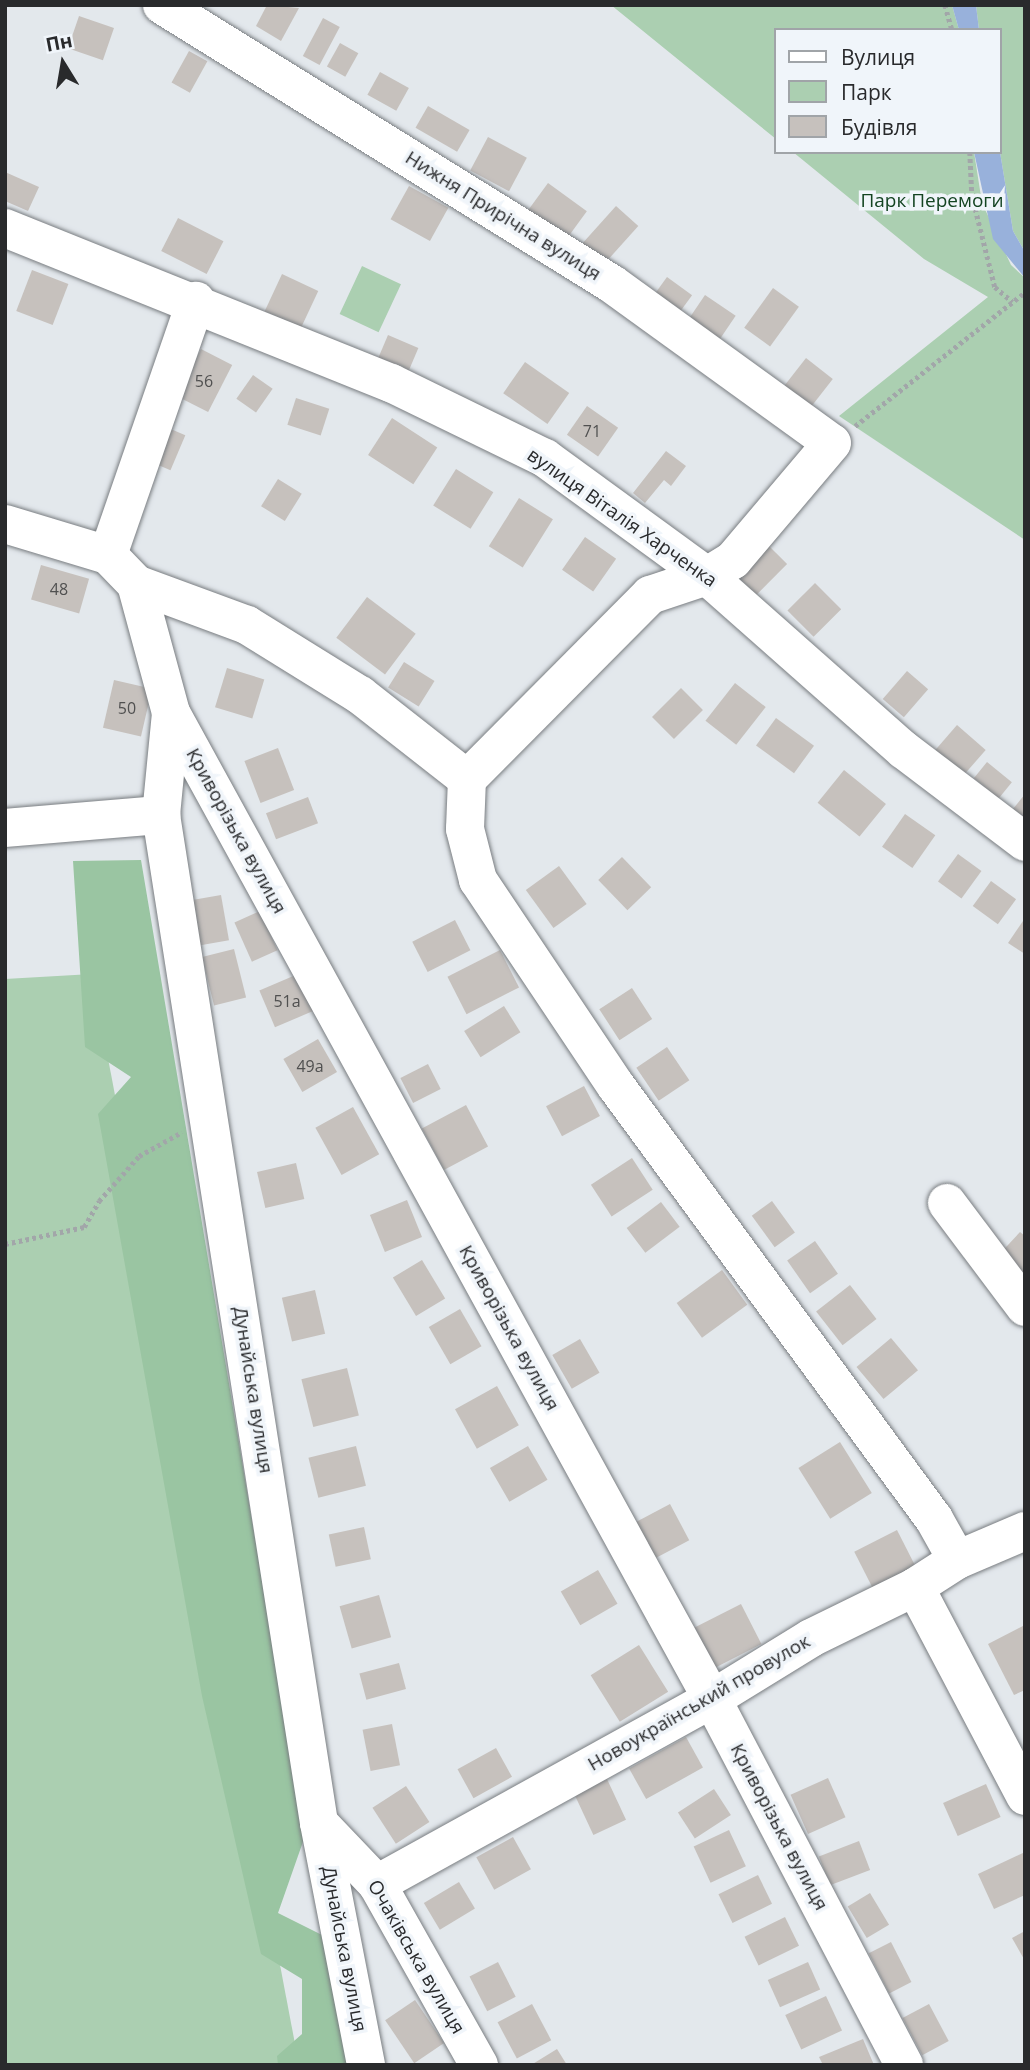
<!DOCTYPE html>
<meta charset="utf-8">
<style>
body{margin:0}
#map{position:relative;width:1030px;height:2070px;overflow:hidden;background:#e3e8ec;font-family:"Open Sans",sans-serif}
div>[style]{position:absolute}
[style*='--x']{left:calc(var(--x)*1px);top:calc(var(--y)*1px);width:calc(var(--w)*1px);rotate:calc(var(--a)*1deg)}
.green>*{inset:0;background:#abcfb1;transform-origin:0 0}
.forest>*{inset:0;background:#9ac5a2}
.water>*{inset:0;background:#98b1db}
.building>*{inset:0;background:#c6c1bd;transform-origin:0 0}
.path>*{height:4.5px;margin-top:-2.25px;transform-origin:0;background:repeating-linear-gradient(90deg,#a2a6a9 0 3.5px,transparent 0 7px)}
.roads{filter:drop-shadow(0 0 2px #797d81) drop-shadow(0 0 2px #797d81)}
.minor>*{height:38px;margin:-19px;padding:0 19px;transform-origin:19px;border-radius:19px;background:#fff}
span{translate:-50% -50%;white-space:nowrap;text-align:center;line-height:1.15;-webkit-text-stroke:7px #f0f5fa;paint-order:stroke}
.number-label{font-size:16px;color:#505050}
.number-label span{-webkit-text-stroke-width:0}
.park-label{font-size:19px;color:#144422}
.street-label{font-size:19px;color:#292a2c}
.frame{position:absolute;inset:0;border:7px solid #292a2c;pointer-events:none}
.legend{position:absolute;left:774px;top:28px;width:228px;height:126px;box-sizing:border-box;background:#f0f5fa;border:2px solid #a0a4a8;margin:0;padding:9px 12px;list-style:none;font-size:21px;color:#292a2c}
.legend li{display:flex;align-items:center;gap:14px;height:35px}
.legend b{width:35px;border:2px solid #a0a4a8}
.north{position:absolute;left:28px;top:28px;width:70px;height:70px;-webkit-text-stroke:5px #f0f5fa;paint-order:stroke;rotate:349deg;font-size:19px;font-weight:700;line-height:28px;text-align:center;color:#292a2c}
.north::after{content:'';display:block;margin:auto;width:24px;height:32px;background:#292a2c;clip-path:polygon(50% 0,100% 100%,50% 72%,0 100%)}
</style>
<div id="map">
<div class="green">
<i style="clip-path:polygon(611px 5px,952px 5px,959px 30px,776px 30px,776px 139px)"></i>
<i style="clip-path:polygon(976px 5px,1025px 5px,1025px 252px,1013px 231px,1000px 152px,1000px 30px,979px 30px)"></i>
<i style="clip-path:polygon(793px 152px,974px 152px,982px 203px,1011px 265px,1025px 278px,1025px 540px,839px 416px,988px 297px,924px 259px)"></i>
<i style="left:362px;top:266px;width:43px;height:53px;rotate:25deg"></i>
<i style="clip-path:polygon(92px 974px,299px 2065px,5px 2065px,5px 979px)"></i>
</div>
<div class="forest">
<i style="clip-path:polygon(141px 860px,305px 1836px,278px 1913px,330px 1939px,352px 2065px,278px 2065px,277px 2056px,302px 2034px,302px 1979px,261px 1954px,202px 1696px,98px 1114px,131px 1077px,85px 1047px,73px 861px)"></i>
</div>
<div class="water">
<i style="clip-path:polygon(952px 5px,976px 5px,979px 30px,959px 30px)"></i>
<i style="clip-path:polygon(974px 152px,1000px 152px,1013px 231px,1025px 252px,1025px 278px,993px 239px)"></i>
</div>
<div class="building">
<i style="clip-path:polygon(267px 5px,299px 8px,281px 41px,256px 26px)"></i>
<i style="left:79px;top:16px;width:37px;height:34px;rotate:19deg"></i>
<i style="left:323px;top:18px;width:19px;height:43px;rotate:28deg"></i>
<i style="left:340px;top:43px;width:21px;height:27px;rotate:29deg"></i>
<i style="left:189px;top:51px;width:21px;height:36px;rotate:29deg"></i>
<i style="left:380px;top:72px;width:33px;height:26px;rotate:29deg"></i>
<i style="left:428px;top:106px;width:48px;height:25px;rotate:30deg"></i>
<i style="left:488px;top:137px;width:44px;height:38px;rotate:28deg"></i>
<i style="clip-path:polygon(5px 172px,39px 187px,28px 211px,5px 201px)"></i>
<i style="left:548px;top:183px;width:48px;height:36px;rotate:36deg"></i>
<i style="left:409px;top:186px;width:45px;height:38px;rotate:29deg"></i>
<i style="left:616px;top:206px;width:30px;height:54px;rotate:42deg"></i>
<i style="left:178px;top:218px;width:51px;height:37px;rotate:27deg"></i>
<i style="left:32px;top:270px;width:39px;height:44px;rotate:21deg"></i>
<i style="left:282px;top:274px;width:40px;height:41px;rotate:25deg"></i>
<i style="left:667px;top:277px;width:31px;height:28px;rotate:36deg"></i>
<i style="left:773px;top:288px;width:32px;height:49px;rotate:36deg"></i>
<i style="left:705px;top:295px;width:37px;height:33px;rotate:34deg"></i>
<i style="left:388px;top:335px;width:33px;height:25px;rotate:23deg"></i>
<i style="left:201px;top:349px;width:35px;height:53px;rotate:27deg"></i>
<i style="left:806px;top:358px;width:34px;height:38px;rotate:38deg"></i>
<i style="left:525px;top:362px;width:54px;height:38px;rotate:35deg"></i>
<i style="left:253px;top:375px;width:24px;height:29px;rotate:35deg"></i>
<i style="left:296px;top:398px;width:35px;height:28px;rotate:18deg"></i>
<i style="left:587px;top:406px;width:38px;height:35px;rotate:35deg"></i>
<i style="left:392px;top:418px;width:54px;height:44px;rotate:33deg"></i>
<i style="left:166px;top:427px;width:21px;height:38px;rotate:23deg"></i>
<i style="clip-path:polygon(666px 451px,686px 466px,671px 486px,664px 480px,645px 503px,633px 493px)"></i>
<i style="left:456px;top:469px;width:44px;height:43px;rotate:32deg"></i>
<i style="left:278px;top:479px;width:28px;height:32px;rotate:32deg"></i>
<i style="left:519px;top:498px;width:40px;height:57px;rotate:32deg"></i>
<i style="left:585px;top:537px;width:38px;height:40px;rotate:35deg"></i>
<i style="left:768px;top:545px;width:27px;height:44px;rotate:45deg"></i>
<i style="left:41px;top:565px;width:50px;height:36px;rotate:16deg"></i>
<i style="left:815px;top:583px;width:37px;height:39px;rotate:45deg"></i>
<i style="left:367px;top:597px;width:61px;height:51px;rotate:37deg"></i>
<i style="left:404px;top:662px;width:36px;height:30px;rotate:32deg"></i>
<i style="left:227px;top:668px;width:39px;height:41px;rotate:17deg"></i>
<i style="left:907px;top:671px;width:28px;height:37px;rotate:41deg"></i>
<i style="left:114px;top:680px;width:39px;height:49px;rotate:13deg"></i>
<i style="left:735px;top:683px;width:39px;height:48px;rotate:38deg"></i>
<i style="left:681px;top:688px;width:31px;height:41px;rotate:45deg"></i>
<i style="left:776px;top:718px;width:47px;height:34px;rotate:36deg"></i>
<i style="left:957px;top:725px;width:38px;height:33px;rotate:41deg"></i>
<i style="left:278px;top:748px;width:45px;height:36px;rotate:69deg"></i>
<i style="left:987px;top:762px;width:32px;height:21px;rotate:39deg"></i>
<i style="left:844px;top:770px;width:54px;height:42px;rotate:39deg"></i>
<i style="clip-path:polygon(1025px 794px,1025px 818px,1013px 809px)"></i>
<i style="left:308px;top:797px;width:28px;height:45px;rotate:69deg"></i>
<i style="left:905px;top:814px;width:37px;height:40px;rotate:35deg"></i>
<i style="left:958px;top:854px;width:29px;height:34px;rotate:36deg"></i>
<i style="left:622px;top:857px;width:42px;height:33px;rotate:46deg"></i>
<i style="left:559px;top:866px;width:47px;height:41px;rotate:54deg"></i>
<i style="left:991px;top:881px;width:31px;height:31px;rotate:36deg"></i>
<i style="left:221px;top:895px;width:46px;height:29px;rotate:80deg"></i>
<i style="left:260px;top:911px;width:43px;height:28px;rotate:66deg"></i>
<i style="clip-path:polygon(1025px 918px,1025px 954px,1008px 943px)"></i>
<i style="left:455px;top:920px;width:34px;height:48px;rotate:63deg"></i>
<i style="left:234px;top:949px;width:50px;height:33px;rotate:76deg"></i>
<i style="left:500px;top:950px;width:42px;height:59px;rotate:63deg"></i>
<i style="left:298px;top:974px;width:40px;height:42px;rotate:67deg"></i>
<i style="left:632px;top:988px;width:37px;height:39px;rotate:57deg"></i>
<i style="left:504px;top:1006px;width:31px;height:47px;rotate:58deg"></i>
<i style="left:318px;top:1039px;width:38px;height:40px;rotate:60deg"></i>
<i style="left:667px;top:1047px;width:40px;height:37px;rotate:56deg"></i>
<i style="left:428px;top:1064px;width:28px;height:31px;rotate:63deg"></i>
<i style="left:584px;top:1086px;width:34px;height:43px;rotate:62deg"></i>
<i style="left:466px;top:1105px;width:47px;height:50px;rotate:62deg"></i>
<i style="left:353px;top:1107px;width:54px;height:43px;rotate:61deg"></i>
<i style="left:632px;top:1158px;width:38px;height:49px;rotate:57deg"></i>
<i style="left:296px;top:1163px;width:37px;height:40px;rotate:77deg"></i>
<i style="left:407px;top:1200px;width:40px;height:40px;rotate:68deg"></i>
<i style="left:772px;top:1201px;width:39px;height:25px;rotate:54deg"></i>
<i style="left:661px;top:1202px;width:31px;height:43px;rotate:53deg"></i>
<i style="clip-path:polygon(1020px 1232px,1025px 1236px,1025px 1289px,994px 1260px)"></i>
<i style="left:815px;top:1241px;width:40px;height:34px;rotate:55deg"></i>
<i style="left:422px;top:1260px;width:45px;height:34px;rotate:59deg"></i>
<i style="left:722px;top:1270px;width:43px;height:56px;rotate:54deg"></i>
<i style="left:850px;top:1285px;width:43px;height:43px;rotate:52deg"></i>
<i style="left:315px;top:1290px;width:45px;height:34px;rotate:77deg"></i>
<i style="left:460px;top:1309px;width:43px;height:36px;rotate:60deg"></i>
<i style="left:891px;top:1338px;width:42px;height:45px;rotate:50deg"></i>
<i style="left:580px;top:1339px;width:39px;height:32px;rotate:60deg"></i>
<i style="left:347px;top:1368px;width:49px;height:47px;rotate:76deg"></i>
<i style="left:497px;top:1386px;width:45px;height:48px;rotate:61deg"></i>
<i style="left:840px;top:1442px;width:60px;height:49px;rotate:58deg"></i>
<i style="left:356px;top:1446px;width:41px;height:49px;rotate:76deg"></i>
<i style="left:528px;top:1446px;width:39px;height:44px;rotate:60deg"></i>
<i style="left:670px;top:1504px;width:41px;height:39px;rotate:62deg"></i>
<i style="left:364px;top:1527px;width:33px;height:36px;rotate:78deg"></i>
<i style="left:897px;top:1530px;width:42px;height:48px;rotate:63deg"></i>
<i style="left:598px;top:1570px;width:39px;height:43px;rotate:60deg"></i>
<i style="left:379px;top:1595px;width:44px;height:41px;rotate:74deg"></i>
<i style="left:741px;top:1604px;width:45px;height:52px;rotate:63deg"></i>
<i style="clip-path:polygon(1025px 1625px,1025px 1690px,1014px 1695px,988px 1644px)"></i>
<i style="left:639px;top:1645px;width:55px;height:57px;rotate:58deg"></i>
<i style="left:399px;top:1663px;width:27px;height:41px;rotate:75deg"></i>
<i style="left:392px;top:1724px;width:42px;height:30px;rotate:79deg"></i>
<i style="left:686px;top:1737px;width:35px;height:65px;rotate:61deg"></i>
<i style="left:496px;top:1748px;width:33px;height:44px;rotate:61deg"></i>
<i style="left:828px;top:1778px;width:43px;height:41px;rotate:66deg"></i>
<i style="left:607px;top:1779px;width:45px;height:36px;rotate:65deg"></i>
<i style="left:986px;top:1784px;width:36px;height:47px;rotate:66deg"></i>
<i style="left:406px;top:1786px;width:43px;height:40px;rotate:57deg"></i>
<i style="left:714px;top:1789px;width:31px;height:43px;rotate:57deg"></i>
<i style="left:729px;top:1830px;width:40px;height:39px;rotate:65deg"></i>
<i style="left:513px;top:1837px;width:37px;height:42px;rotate:61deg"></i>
<i style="left:859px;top:1841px;width:31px;height:43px;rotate:69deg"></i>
<i style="clip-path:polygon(1025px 1852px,1025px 1895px,994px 1909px,978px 1874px)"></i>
<i style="left:758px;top:1875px;width:32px;height:44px;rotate:64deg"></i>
<i style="left:459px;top:1882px;width:31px;height:41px;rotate:59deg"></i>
<i style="left:870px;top:1893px;width:37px;height:26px;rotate:59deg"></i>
<i style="left:785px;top:1917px;width:32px;height:45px;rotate:64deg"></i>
<i style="clip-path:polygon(1025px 1931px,1025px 1961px,1012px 1938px)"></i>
<i style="left:891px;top:1942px;width:45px;height:25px;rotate:63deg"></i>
<i style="left:498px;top:1962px;width:39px;height:32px;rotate:63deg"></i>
<i style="left:808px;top:1962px;width:30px;height:44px;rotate:66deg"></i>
<i style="left:826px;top:1996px;width:38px;height:45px;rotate:65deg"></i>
<i style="left:415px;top:2000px;width:52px;height:36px;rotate:56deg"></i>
<i style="left:532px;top:2004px;width:41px;height:39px;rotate:62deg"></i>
<i style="left:929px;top:2004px;width:42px;height:30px;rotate:62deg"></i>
<i style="clip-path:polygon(863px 2039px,874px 2065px,823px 2065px,819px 2057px)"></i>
<i style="clip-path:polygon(557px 2049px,567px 2065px,531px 2065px)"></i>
</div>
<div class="path">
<i style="--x:945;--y:5;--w:26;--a:74"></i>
<i style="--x:970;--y:152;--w:43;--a:87.3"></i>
<i style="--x:972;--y:195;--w:95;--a:76"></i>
<i style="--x:995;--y:287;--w:23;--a:40"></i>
<i style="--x:855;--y:426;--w:216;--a:-38.2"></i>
<i style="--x:5;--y:1244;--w:81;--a:-12.1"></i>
<i style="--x:84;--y:1227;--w:30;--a:-60"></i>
<i style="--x:99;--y:1201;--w:60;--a:-48.4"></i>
<i style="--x:139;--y:1156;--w:49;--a:-29.2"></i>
</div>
<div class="roads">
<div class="minor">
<i style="--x:162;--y:5;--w:529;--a:31.8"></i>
<i style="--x:612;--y:284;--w:271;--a:35.9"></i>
<i style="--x:832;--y:443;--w:153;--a:130.2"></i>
<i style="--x:733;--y:560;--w:31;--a:148"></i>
<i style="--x:707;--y:576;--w:60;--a:161.6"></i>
<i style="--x:650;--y:595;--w:260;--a:134.8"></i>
<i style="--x:5;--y:228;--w:416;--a:21.9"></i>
<i style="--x:391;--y:383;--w:171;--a:26"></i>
<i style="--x:545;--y:458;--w:200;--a:36.1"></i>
<i style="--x:707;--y:576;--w:263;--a:41.5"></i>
<i style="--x:904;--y:750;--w:152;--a:37.2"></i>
<i style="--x:5;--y:524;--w:108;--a:16.8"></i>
<i style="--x:108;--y:555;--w:40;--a:46"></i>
<i style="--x:136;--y:584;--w:118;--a:20.3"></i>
<i style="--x:247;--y:625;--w:133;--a:31.8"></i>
<i style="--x:360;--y:695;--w:136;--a:38.1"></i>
<i style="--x:108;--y:555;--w:269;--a:-70.9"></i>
<i style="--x:136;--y:584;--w:134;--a:74.8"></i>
<i style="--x:171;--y:713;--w:1125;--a:61.25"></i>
<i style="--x:712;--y:1699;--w:413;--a:62.3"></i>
<i style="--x:171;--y:713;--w:102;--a:95.6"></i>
<i style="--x:161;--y:815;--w:1020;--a:81.09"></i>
<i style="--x:319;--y:1823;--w:247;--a:79"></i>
<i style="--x:467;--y:779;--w:50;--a:92.3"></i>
<i style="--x:465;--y:829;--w:53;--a:75.7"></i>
<i style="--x:478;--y:880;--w:248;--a:56.2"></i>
<i style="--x:616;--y:1086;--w:537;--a:53.71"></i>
<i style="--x:934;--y:1519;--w:47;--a:60.7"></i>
<i style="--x:5;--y:828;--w:157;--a:-4.8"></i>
<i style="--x:947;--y:1203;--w:130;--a:53.1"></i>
<i style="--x:915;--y:1587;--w:236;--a:62.2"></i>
<i style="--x:319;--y:1823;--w:84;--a:46.4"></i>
<i style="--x:377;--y:1884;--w:208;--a:60.6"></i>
<i style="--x:377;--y:1884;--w:383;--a:-28.9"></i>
<i style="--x:712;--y:1699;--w:116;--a:-31.6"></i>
<i style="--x:811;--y:1638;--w:116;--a:-26.1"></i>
<i style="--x:915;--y:1587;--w:50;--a:-32.7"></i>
<i style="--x:957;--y:1560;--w:74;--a:-23.1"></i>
</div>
</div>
<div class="number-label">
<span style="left:204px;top:381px">56</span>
<span style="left:592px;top:431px">71</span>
<span style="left:59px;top:589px">48</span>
<span style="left:127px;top:708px">50</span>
<span style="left:287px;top:1001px">51а</span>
<span style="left:310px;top:1066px">49а</span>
</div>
<div class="park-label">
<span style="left:932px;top:201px">Парк Перемоги</span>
</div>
<div class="street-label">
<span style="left:503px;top:216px;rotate:32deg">Нижня Прирічна вулиця</span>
<span style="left:622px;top:518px;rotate:35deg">вулиця Віталія Харченка</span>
<span style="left:236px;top:831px;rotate:61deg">Криворізька вулиця</span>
<span style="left:509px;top:1328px;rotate:61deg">Криворізька вулиця</span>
<span style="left:253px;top:1390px;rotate:81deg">Дунайська вулиця</span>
<span style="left:699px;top:1703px;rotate:-30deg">Новоукраїнський провулок</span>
<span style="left:779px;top:1827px;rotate:62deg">Криворізька вулиця</span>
<span style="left:344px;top:1949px;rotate:79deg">Дунайська вулиця</span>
<span style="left:416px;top:1957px;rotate:60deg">Очаківська вулиця</span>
</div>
<div class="frame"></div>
<ul class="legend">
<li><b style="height:9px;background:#fff"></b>Вулиця</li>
<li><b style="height:19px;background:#abcfb1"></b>Парк</li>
<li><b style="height:19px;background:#c6c1bd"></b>Будівля</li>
</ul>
<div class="north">Пн</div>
</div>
